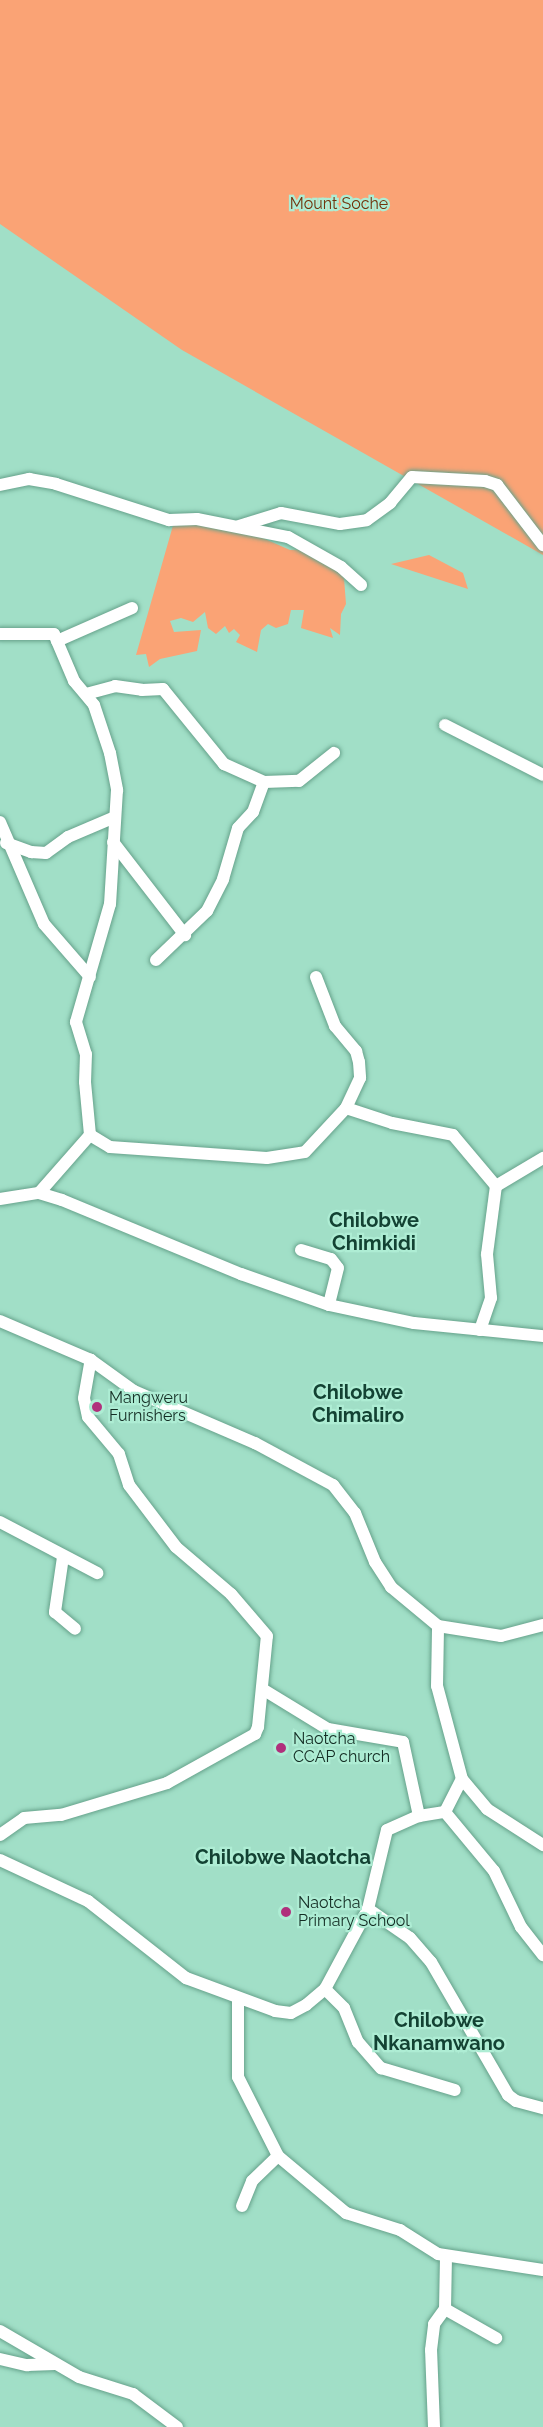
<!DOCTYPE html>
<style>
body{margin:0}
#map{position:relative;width:543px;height:2427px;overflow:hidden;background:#a1dfc7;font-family:Raleway,sans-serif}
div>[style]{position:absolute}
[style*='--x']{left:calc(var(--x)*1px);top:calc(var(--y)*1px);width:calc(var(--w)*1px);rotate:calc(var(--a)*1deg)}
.green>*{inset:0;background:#faa375}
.roads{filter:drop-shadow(0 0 2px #66a28b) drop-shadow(0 0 2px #66a28b)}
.minor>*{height:12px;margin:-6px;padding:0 6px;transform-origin:6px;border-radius:6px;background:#fff}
.dots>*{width:16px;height:16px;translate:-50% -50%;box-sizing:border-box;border:3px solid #aeedd4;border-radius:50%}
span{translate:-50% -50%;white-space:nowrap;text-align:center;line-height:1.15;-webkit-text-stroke:4.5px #aeedd4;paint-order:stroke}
.park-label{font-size:16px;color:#71330b}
.poi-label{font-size:16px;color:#142d24}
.left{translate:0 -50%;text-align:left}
.quarter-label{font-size:20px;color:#134233;font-weight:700}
</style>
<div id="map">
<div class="green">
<i style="clip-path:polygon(0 0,543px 0,543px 555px,182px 350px,0 224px)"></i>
<i style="clip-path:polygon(176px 515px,256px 535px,290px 550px,307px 549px,330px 563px,344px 578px,346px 604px,341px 614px,340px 635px,330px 628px,333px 638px,301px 628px,304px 610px,291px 610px,288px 624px,276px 628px,268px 624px,261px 630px,257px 652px,236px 642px,240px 635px,234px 629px,229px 633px,225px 626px,216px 634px,208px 628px,205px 612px,193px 622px,181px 618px,170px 621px,174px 632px,201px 630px,197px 651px,160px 659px,149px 667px,146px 654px,136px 655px)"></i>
<i style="clip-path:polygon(429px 555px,463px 573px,468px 589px,391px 564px)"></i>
</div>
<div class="roads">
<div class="minor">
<i style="--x:0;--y:485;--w:30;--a:-12"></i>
<i style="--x:29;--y:479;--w:27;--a:10"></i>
<i style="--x:56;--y:484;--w:119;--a:17.7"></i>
<i style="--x:169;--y:520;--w:28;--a:-2"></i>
<i style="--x:197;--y:519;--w:93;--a:11.2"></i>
<i style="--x:288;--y:537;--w:61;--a:29.5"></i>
<i style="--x:341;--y:567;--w:27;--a:42"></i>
<i style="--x:239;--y:526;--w:44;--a:-17.2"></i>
<i style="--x:281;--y:513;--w:60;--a:10.6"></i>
<i style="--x:340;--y:524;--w:27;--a:-8"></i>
<i style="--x:367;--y:520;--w:29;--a:-36"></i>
<i style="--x:390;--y:503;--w:34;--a:-50"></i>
<i style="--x:412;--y:477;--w:73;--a:3.1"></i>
<i style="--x:485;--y:481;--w:13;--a:18"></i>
<i style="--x:497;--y:485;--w:76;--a:52.5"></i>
<i style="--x:0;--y:634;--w:54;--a:0"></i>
<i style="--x:54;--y:634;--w:51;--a:66.9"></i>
<i style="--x:74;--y:681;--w:31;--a:50"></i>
<i style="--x:94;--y:705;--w:51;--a:71.6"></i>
<i style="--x:110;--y:753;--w:38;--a:79"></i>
<i style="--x:117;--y:790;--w:114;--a:93.5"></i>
<i style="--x:110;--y:904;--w:123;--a:106.1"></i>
<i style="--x:76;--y:1022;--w:34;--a:73"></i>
<i style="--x:86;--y:1054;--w:28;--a:92"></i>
<i style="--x:85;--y:1082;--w:53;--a:84.6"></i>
<i style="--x:90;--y:1135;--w:23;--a:31"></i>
<i style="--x:110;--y:1147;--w:157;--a:4"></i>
<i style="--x:267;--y:1158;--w:38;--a:-9"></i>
<i style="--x:305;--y:1152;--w:60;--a:-47"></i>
<i style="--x:57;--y:641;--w:82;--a:-23.7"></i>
<i style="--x:86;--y:694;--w:30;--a:-15"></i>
<i style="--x:115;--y:686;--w:27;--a:8"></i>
<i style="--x:142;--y:690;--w:21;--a:-3"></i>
<i style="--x:163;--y:689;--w:97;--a:50.9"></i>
<i style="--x:224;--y:764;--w:44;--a:24.2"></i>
<i style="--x:264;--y:782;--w:35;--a:-2"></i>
<i style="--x:299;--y:781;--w:45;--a:-38.7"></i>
<i style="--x:445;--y:725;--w:110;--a:27"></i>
<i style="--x:0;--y:822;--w:111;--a:66.7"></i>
<i style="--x:44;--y:924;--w:70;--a:49"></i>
<i style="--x:113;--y:842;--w:118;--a:52.3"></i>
<i style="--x:6;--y:843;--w:27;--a:20"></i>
<i style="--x:31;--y:852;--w:15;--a:4"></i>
<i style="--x:46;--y:853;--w:27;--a:-36"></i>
<i style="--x:68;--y:837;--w:51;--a:-23.1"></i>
<i style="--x:156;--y:960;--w:71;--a:-43.9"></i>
<i style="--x:207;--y:911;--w:36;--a:-63"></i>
<i style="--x:223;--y:879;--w:53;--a:-73.6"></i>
<i style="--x:238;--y:828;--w:22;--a:-47"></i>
<i style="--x:253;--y:812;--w:32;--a:-70"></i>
<i style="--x:316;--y:977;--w:53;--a:68.8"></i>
<i style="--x:335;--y:1026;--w:33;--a:50"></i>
<i style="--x:356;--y:1051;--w:11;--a:75"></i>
<i style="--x:359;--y:1062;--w:16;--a:86"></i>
<i style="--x:360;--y:1078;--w:33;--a:115"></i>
<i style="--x:346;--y:1108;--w:48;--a:18.1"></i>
<i style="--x:392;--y:1123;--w:62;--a:11.1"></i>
<i style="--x:453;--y:1135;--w:67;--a:49.9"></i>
<i style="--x:496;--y:1186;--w:55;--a:-30.8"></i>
<i style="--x:39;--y:1193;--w:77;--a:-48.7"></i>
<i style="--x:0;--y:1199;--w:39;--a:-9"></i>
<i style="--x:39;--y:1193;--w:24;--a:17"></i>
<i style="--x:62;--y:1200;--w:194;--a:22.5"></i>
<i style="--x:241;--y:1274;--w:93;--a:19.4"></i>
<i style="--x:329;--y:1305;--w:87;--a:12"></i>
<i style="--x:414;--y:1323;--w:130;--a:5.8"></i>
<i style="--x:301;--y:1250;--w:31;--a:17"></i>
<i style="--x:331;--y:1259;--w:11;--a:52"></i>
<i style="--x:338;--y:1268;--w:38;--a:104"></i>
<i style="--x:0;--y:1321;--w:99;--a:23.2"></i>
<i style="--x:91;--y:1360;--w:53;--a:35.8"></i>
<i style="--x:134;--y:1391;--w:132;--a:23.3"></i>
<i style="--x:255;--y:1443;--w:89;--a:28.3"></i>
<i style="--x:333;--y:1485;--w:36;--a:52"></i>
<i style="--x:355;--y:1513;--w:53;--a:67.8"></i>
<i style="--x:375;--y:1562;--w:30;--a:57"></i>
<i style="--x:391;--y:1587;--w:61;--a:39.7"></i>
<i style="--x:438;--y:1626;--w:64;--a:9"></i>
<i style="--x:501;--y:1636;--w:43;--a:-14.7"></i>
<i style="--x:480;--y:1330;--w:34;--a:-71"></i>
<i style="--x:491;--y:1298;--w:44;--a:-95.2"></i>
<i style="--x:487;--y:1254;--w:69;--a:-82.5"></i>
<i style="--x:0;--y:1522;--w:110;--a:27.7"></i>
<i style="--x:63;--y:1557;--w:56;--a:98.3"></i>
<i style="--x:55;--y:1612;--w:26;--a:40"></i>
<i style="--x:264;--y:1690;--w:75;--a:31.4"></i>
<i style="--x:328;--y:1729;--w:76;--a:9.8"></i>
<i style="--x:403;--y:1742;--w:76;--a:77.8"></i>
<i style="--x:462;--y:1779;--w:39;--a:50"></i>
<i style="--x:487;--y:1809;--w:67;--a:32.7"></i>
<i style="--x:445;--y:1812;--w:77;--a:50.3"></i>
<i style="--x:494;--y:1871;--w:62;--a:64.3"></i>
<i style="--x:521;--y:1927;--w:36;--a:52"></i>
<i style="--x:0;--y:1835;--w:29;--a:-35"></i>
<i style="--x:24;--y:1818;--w:37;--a:-5"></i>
<i style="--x:61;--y:1815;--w:111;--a:-16.8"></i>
<i style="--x:167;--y:1783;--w:101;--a:-29.1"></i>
<i style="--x:255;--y:1734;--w:8;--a:-67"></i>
<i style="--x:258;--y:1727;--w:91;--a:-84.4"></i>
<i style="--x:267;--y:1636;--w:55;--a:-130.6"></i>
<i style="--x:231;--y:1594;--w:72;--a:-139.5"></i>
<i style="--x:176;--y:1547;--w:78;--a:-127.2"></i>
<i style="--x:129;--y:1485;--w:33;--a:-108"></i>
<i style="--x:119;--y:1454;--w:48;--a:-130"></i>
<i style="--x:88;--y:1417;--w:19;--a:-102"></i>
<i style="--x:84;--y:1398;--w:39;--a:-80"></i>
<i style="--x:0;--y:1860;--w:97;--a:25"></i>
<i style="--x:88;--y:1901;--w:125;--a:38.2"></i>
<i style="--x:186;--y:1978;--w:95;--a:20.3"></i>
<i style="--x:275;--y:2011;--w:16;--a:7"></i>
<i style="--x:291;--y:2013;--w:17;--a:-28"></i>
<i style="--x:306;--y:2005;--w:25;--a:-40"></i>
<i style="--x:325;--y:1989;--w:91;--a:-61.7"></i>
<i style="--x:368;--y:1909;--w:81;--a:-76.5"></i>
<i style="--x:387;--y:1830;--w:35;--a:-24"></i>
<i style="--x:419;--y:1816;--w:26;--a:-9"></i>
<i style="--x:445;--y:1812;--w:37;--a:-63"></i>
<i style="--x:462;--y:1779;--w:96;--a:-105"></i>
<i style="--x:437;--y:1686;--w:60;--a:-89"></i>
<i style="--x:368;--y:1909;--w:51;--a:34.6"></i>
<i style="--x:410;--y:1938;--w:32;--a:49"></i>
<i style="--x:431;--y:1962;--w:154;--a:59.9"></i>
<i style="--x:508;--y:2095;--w:10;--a:37"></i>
<i style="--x:516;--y:2101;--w:28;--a:15"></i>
<i style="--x:325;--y:1989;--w:27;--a:45"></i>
<i style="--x:344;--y:2008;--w:37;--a:68"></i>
<i style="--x:358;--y:2042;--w:35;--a:49"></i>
<i style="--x:381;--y:2068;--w:77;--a:16.6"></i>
<i style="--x:238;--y:2000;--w:77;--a:90"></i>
<i style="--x:238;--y:2077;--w:89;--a:63.1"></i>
<i style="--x:278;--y:2156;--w:89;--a:40"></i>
<i style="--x:346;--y:2213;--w:57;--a:17.5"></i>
<i style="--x:400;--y:2230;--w:45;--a:32.3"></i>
<i style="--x:438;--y:2254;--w:106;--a:8.7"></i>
<i style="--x:242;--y:2206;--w:27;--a:-68"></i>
<i style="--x:252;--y:2181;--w:36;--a:-44"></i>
<i style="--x:445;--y:2309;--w:59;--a:29.6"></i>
<i style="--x:0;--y:2331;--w:91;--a:30.2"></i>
<i style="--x:79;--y:2377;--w:57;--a:17.5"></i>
<i style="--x:133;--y:2394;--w:55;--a:36.9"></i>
<i style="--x:0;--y:2359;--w:28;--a:13"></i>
<i style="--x:27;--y:2365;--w:28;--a:-2"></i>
<i style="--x:434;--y:2427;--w:77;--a:-92.2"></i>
<i style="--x:431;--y:2350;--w:26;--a:-83"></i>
<i style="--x:434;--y:2324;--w:19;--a:-54"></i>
<i style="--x:445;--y:2309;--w:52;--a:-88.9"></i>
</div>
</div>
<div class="dots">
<i style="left:97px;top:1407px;background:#b0307c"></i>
<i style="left:281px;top:1748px;background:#b0307c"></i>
<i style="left:286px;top:1912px;background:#b0307c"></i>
</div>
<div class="park-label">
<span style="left:339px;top:204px">Mount Soche</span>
</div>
<div class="poi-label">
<span class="left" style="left:109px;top:1407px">Mangweru<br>Furnishers</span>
<span class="left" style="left:293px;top:1748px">Naotcha<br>CCAP church</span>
<span class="left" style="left:298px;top:1912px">Naotcha<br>Primary School</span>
</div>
<div class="quarter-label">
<span style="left:374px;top:1232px">Chilobwe<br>Chimkidi</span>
<span style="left:358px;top:1404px">Chilobwe<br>Chimaliro</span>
<span style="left:283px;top:1857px">Chilobwe Naotcha</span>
<span style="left:439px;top:2032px">Chilobwe<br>Nkanamwano</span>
</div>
</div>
